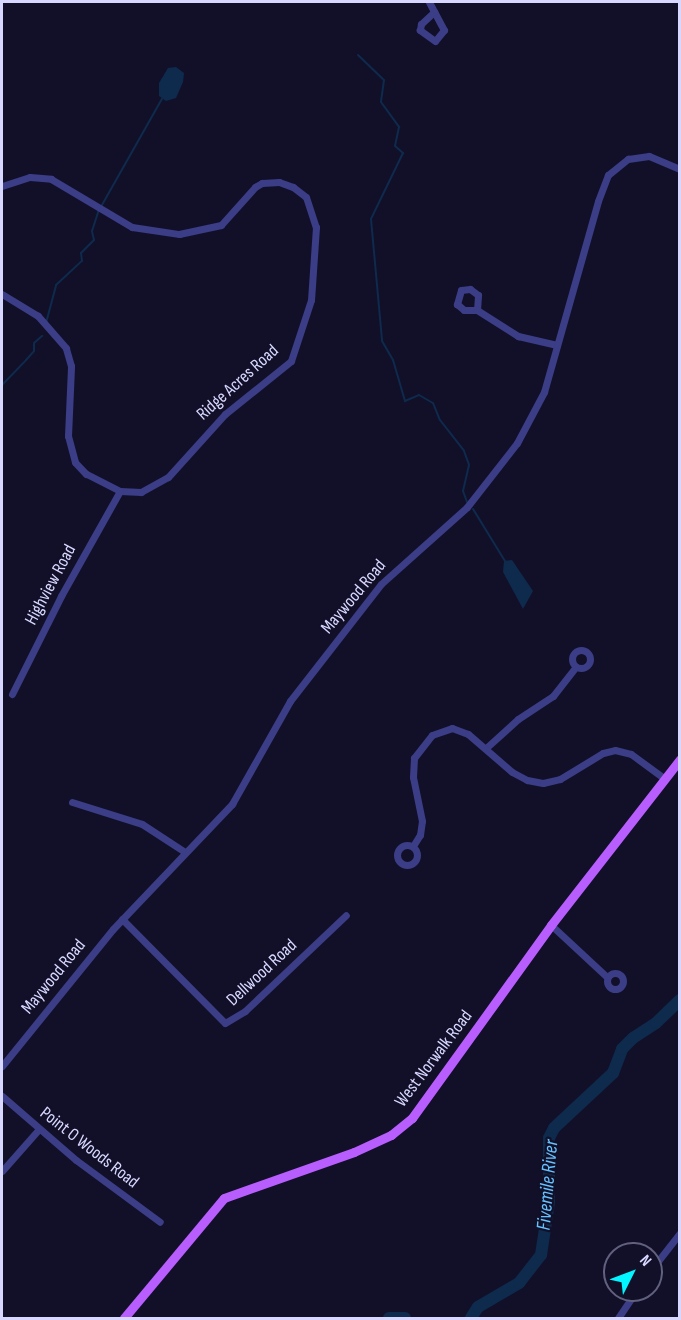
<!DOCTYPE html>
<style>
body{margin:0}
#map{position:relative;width:681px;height:1320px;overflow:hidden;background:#121028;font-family:"Sofia Sans Condensed",sans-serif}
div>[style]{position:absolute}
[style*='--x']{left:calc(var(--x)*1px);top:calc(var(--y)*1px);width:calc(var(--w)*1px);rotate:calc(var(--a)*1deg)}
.water>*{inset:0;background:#0e2a4d}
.stream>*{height:2px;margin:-1px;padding:0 1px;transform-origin:1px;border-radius:1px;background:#0e2a4d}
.river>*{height:12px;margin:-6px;padding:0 6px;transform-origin:6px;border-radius:6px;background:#0e2a4d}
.minor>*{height:7px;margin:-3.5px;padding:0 3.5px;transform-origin:3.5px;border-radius:3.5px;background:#3b3d87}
.minor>.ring{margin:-3.5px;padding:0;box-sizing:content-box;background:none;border:7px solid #3b3d87;border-radius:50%}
.major>*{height:9px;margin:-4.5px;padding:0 4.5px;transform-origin:4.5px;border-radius:4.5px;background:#b85eff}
span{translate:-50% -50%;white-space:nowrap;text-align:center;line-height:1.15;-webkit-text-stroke:4.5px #121028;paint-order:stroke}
.street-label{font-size:18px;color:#d8d7ff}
.water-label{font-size:20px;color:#65c1ff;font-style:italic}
.frame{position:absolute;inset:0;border:3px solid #d8d7ff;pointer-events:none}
.north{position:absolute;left:603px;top:1242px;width:60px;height:60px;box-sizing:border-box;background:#121028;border:2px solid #61607e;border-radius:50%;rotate:48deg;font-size:16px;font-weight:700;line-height:24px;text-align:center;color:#d8d7ff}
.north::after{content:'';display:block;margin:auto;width:21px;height:27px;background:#03f6ff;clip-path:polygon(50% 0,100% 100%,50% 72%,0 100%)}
</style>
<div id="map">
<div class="water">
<i style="clip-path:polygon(176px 67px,184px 73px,183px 82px,176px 98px,166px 101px,159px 96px,159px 83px,168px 68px)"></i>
<i style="clip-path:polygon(512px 560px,533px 591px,523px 609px,503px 572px,504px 561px)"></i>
</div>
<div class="stream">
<i style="--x:358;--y:55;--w:36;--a:44"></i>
<i style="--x:384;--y:80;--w:22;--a:98"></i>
<i style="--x:381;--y:102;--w:31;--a:54"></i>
<i style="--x:399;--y:127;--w:19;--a:102"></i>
<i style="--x:395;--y:146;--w:11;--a:41"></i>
<i style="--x:403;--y:153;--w:73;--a:115.9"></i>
<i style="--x:371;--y:219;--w:122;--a:84.8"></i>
<i style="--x:382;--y:341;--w:22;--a:60"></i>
<i style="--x:393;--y:360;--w:43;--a:73.7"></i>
<i style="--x:405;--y:401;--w:15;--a:-23"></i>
<i style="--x:419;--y:395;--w:16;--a:30"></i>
<i style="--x:433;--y:403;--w:18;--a:68"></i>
<i style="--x:440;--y:420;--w:39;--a:52"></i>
<i style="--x:464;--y:451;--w:15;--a:70"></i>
<i style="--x:469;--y:465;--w:27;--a:103"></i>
<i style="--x:463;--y:491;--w:12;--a:70"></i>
<i style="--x:46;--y:323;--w:39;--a:-75"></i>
<i style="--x:56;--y:285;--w:35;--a:-43"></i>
<i style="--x:82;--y:261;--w:8;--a:-97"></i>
<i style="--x:81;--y:253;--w:18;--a:-45"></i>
<i style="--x:94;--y:240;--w:9;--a:-103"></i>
<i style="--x:92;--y:231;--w:20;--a:-72"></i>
<i style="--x:98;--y:212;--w:130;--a:-60.5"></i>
<i style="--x:2;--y:385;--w:35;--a:-46"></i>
<i style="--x:26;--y:360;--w:12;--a:-48"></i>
<i style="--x:34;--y:351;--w:8;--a:-90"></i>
<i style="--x:34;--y:343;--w:11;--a:-41"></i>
<i style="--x:473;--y:509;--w:61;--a:58.4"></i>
</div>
<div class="river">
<i style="--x:389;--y:1318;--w:16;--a:0"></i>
<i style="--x:471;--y:1318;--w:13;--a:-58"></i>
<i style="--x:478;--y:1307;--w:48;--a:-30.3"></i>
<i style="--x:519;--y:1283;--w:36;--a:-52"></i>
<i style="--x:541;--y:1255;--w:54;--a:-81.4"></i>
<i style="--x:549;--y:1202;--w:64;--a:-90"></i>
<i style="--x:549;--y:1138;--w:11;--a:-63"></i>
<i style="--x:554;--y:1128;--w:81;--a:-43"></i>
<i style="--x:613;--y:1073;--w:26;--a:-69"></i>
<i style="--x:622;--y:1049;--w:16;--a:-45"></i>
<i style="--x:633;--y:1038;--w:27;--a:-33"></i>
<i style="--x:656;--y:1023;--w:33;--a:-44"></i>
</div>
<div class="minor">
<i style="--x:429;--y:2;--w:32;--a:62"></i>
<i style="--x:444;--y:30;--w:14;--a:129"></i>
<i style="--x:435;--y:41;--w:19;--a:-144"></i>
<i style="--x:420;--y:30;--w:6;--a:-81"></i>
<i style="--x:421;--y:24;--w:18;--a:-43"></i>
<i style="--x:2;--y:186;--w:29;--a:-18"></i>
<i style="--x:30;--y:177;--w:21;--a:5"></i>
<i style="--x:51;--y:179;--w:94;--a:30.7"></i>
<i style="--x:132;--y:227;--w:48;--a:8.5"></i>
<i style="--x:179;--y:234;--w:43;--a:-12.1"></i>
<i style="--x:221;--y:225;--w:51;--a:-48.2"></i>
<i style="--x:255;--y:187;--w:8;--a:-30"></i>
<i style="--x:262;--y:183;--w:17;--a:-3"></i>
<i style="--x:279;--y:182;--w:15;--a:20"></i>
<i style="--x:293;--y:187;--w:16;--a:38"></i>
<i style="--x:306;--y:197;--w:32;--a:72"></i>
<i style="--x:316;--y:227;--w:73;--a:93.9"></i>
<i style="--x:311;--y:300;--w:64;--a:108.2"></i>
<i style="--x:291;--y:361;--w:85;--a:141.2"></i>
<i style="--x:225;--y:414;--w:85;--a:132.1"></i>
<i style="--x:168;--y:477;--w:31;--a:151"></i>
<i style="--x:141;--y:492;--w:21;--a:-177"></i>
<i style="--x:120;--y:491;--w:38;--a:-153"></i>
<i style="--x:86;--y:474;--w:16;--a:-133"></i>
<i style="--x:75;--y:462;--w:27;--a:-105"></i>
<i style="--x:68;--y:436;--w:70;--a:-87.5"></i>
<i style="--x:71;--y:366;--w:19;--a:-106"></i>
<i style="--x:66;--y:348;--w:43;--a:-131.2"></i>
<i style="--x:38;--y:316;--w:42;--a:-148.6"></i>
<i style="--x:477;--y:310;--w:15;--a:-86"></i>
<i style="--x:478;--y:295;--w:10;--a:-143"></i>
<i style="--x:470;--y:289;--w:9;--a:174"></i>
<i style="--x:461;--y:290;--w:15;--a:106"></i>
<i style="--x:457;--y:304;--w:9;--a:41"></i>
<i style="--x:464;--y:310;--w:13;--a:0"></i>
<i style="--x:477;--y:310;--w:49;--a:32.4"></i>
<i style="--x:518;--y:336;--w:40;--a:13"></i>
<i class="ring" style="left:572px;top:650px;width:11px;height:11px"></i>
<i style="--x:12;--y:694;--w:110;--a:-63.4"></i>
<i style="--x:61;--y:596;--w:120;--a:-60.7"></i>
<i style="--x:486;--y:748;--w:43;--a:-42.2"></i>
<i style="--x:518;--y:719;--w:42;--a:-33.3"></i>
<i style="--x:553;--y:696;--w:37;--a:-52"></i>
<i style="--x:72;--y:802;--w:73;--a:17.4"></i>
<i style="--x:142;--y:824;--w:51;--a:33.1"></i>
<i class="ring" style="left:397px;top:845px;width:13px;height:13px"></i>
<i style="--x:413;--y:846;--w:13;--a:-58"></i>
<i style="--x:420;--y:835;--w:14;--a:-82"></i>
<i style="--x:422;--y:821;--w:45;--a:-101.6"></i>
<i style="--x:413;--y:777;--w:19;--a:-87"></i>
<i style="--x:414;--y:758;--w:29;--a:-52"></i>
<i style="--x:432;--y:735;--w:21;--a:-19"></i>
<i style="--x:452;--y:728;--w:17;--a:21"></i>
<i style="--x:468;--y:734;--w:58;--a:40.8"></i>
<i style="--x:512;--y:772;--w:17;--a:28"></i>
<i style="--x:527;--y:780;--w:16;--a:11"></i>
<i style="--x:543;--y:783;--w:17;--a:-13"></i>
<i style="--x:560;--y:779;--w:50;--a:-31.2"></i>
<i style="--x:603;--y:753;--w:12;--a:-14"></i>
<i style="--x:615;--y:750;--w:16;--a:14"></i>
<i style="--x:631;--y:754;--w:42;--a:36.3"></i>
<i style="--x:122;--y:919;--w:146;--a:45.3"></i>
<i style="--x:225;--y:1023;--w:23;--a:-31"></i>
<i style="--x:245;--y:1011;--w:139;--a:-43.5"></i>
<i style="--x:551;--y:925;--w:76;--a:42.9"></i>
<i class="ring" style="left:607px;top:973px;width:9px;height:9px"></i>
<i style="--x:2;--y:1066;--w:176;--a:-51"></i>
<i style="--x:113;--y:929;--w:173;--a:-46.4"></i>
<i style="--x:232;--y:804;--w:118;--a:-60.6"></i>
<i style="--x:290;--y:701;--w:148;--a:-52.1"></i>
<i style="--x:381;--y:584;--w:115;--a:-41.8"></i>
<i style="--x:467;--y:507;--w:81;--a:-52"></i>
<i style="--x:517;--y:443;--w:58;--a:-62.1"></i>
<i style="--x:544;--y:392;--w:198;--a:-74.2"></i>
<i style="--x:598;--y:201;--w:28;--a:-69"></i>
<i style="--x:608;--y:175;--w:26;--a:-39"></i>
<i style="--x:628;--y:159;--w:21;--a:-8"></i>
<i style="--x:649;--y:156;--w:34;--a:23"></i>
<i style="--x:2;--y:1096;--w:98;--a:40.9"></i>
<i style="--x:76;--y:1160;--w:104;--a:36.4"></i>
<i style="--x:2;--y:1171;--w:56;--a:-48.6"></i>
<i style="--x:651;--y:1270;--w:47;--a:-51.9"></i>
<i style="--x:618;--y:1318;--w:34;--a:-56"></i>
</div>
<div class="major">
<i style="--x:124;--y:1318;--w:156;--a:-50.2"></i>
<i style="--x:224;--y:1198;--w:138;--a:-19.5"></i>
<i style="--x:354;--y:1152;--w:41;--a:-24.7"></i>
<i style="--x:391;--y:1135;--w:27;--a:-39"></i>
<i style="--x:412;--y:1118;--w:238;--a:-54.2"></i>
<i style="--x:551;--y:925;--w:210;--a:-52.1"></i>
</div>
<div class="street-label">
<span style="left:238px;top:383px;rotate:-42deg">Ridge Acres Road</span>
<span style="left:51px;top:585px;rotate:-62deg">Highview Road</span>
<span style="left:354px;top:597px;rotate:-50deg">Maywood Road</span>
<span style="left:262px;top:973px;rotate:-43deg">Dellwood Road</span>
<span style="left:54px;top:977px;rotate:-51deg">Maywood Road</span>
<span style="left:434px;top:1059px;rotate:-53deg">West Norwalk Road</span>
<span style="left:89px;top:1148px;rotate:38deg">Point O Woods Road</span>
</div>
<div class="water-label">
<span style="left:548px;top:1185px;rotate:-85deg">Fivemile River</span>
</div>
<div class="frame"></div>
<div class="north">N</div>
</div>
